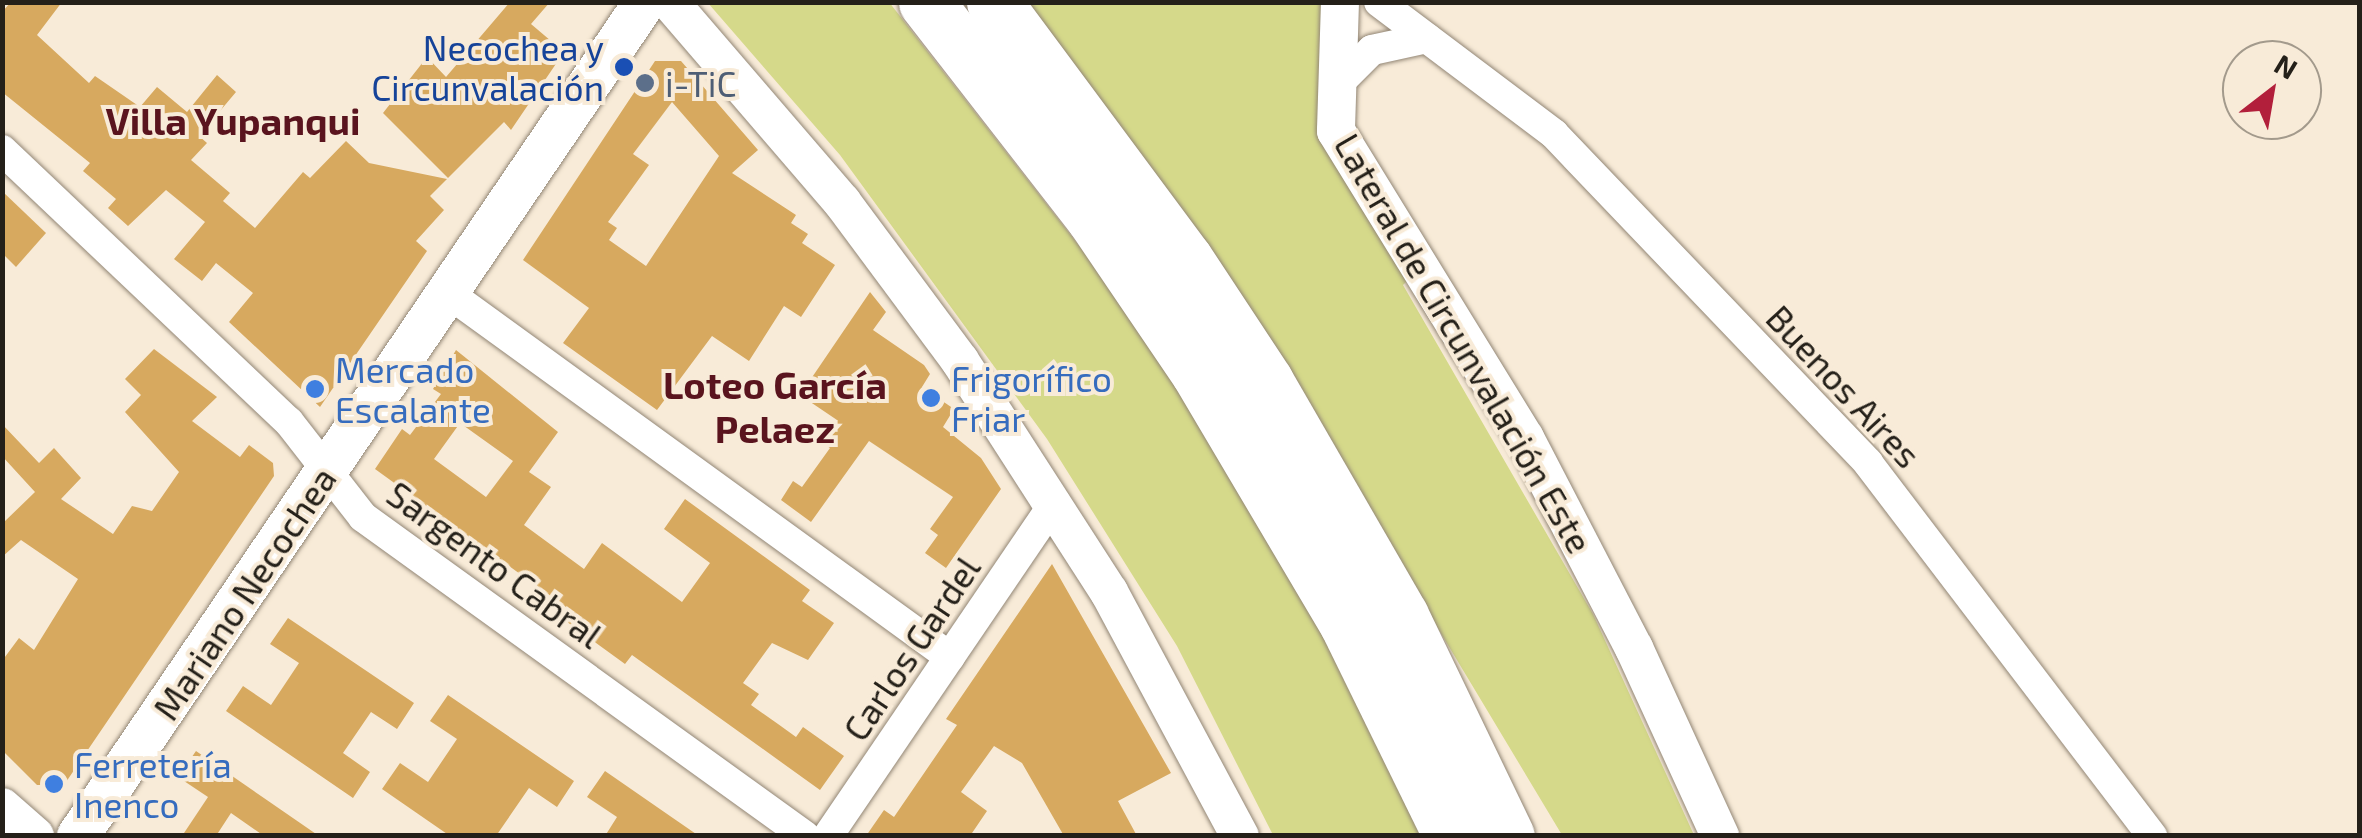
<!DOCTYPE html>
<meta charset="utf-8">
<style>
body{margin:0}
#map{position:relative;width:2362px;height:838px;overflow:hidden;background:#f8ebd8;font-family:"Exo 2",sans-serif}
div>[style]{position:absolute}
[style*='--x']{left:calc(var(--x)*1px);top:calc(var(--y)*1px);width:calc(var(--w)*1px);rotate:calc(var(--a)*1deg)}
.green>*{inset:0;background:#d5d98a}
.building>*{inset:0;background:#d7a95f}
.roads{filter:drop-shadow(0 0 2px #928675) drop-shadow(0 0 2px #928675)}
.minor>*{height:30px;margin:-15px;padding:0 15px;transform-origin:15px;border-radius:15px;background:#fff}
.tertiary>*{height:38px;margin:-19px;padding:0 19px;transform-origin:19px;border-radius:19px;background:#fff}
.secondary>*{height:42px;margin:-21px;padding:0 21px;transform-origin:21px;border-radius:21px;background:#fff}
.motorway>*{height:55px;margin:-27.5px;padding:0 27.5px;transform-origin:27.5px;border-radius:27.5px;background:#fff}
.dots>*{width:28px;height:28px;translate:-50% -50%;box-sizing:border-box;border:5px solid #f8ebd8;border-radius:50%}
span{translate:-50% -50%;white-space:nowrap;text-align:center;line-height:1.15;-webkit-text-stroke:8px #f8ebd8;paint-order:stroke}
.transit-label{font-size:35px;color:#164399}
.right{translate:-100% -50%;text-align:right}
.service-label{font-size:35px;color:#4e5e75}
.left{translate:0 -50%;text-align:left}
.street-label{font-size:35px;color:#242019}
.shop-label{font-size:35px;color:#366cbe}
.neighbourhood-label{font-size:38px;color:#5a141e;font-weight:700}
.frame{position:absolute;inset:0;border:5px solid #242019;pointer-events:none}
.north{position:absolute;left:2222px;top:40px;width:100px;height:100px;box-sizing:border-box;background:#f8ebd8;border:2px solid #a39a8c;border-radius:50%;rotate:31deg;font-size:28px;font-weight:700;line-height:40px;text-align:center;color:#242019}
.north::after{content:'';display:block;margin:auto;width:35px;height:45px;background:#b21f3b;clip-path:polygon(50% 0,100% 100%,50% 72%,0 100%)}
</style>
<div id="map">
<div class="green">
<i style="clip-path:polygon(889px 2px,1080px 247px,1187px 404px,1319px 627px,1422px 835px,1273px 835px,1177px 646px,1047px 439px,840px 155px,708px 3px)"></i>
<i style="clip-path:polygon(1027px 3px,1323px 3px,1319px 104px,1411px 277px,1403px 285px,1593px 614px,1694px 835px,1562px 835px,1224px 272px)"></i>
</div>
<div class="building">
<i style="clip-path:polygon(11px 2px,62px 2px,37px 35px,89px 83px,95px 76px,140px 107px,157px 87px,187px 112px,217px 75px,236px 92px,199px 136px,207px 143px,191px 160px,230px 193px,223px 201px,255px 228px,303px 172px,310px 178px,346px 141px,369px 163px,447px 179px,430px 196px,444px 210px,416px 241px,427px 251px,320px 407px,229px 322px,253px 293px,216px 263px,202px 281px,174px 259px,205px 222px,166px 190px,128px 226px,108px 208px,116px 199px,83px 171px,90px 163px,2px 92px,2px 12px)"></i>
<i style="clip-path:polygon(510px 2px,550px 2px,531px 24px,564px 52px,511px 130px,504px 122px,448px 178px,383px 113px,427px 57px,446px 77px)"></i>
<i style="clip-path:polygon(evenodd,655px 61px,681px 61px,758px 150px,732px 173px,796px 215px,791px 223px,808px 234px,802px 243px,835px 265px,801px 317px,784px 306px,749px 361px,712px 336px,657px 410px,563px 343px,589px 308px,523px 260px,655px 61px,672px 102px,719px 156px,646px 266px,609px 240px,617px 228px,608px 222px,649px 165px,633px 154px,672px 102px)"></i>
<i style="clip-path:polygon(2px 191px,46px 233px,16px 267px,2px 253px)"></i>
<i style="clip-path:polygon(870px 292px,886px 312px,873px 330px,924px 365px,930px 374px,922px 387px,954px 409px,943px 427px,981px 458px,1001px 489px,946px 568px,925px 553px,938px 535px,930px 529px,953px 497px,869px 441px,811px 522px,781px 500px,793px 481px,802px 487px,830px 448px,821px 442px,837px 420px,800px 395px)"></i>
<i style="clip-path:polygon(154px 349px,217px 397px,192px 421px,240px 457px,249px 445px,273px 463px,274px 476px,64px 785px,37px 785px,2px 750px,2px 661px,19px 638px,34px 650px,78px 579px,21px 540px,2px 557px,2px 524px,35px 492px,2px 456px,2px 424px,39px 463px,54px 448px,81px 478px,61px 499px,113px 534px,132px 506px,152px 511px,179px 472px,125px 412px,141px 395px,125px 379px)"></i>
<i style="clip-path:polygon(evenodd,456px 350px,558px 432px,529px 472px,551px 487px,524px 525px,584px 569px,602px 543px,682px 602px,710px 563px,664px 529px,685px 499px,810px 590px,802px 601px,834px 623px,808px 660px,772px 643px,743px 683px,759px 694px,751px 705px,778px 724px,796px 737px,803px 727px,844px 756px,820px 790px,632px 655px,625px 664px,563px 619px,570px 610px,375px 469px,402px 429px,410px 435px,441px 394px,433px 389px,456px 350px,460px 423px,513px 461px,486px 497px,434px 459px,460px 423px)"></i>
<i style="clip-path:polygon(1052px 564px,1171px 773px,1118px 801px,1137px 836px,1064px 836px,1022px 763px,994px 746px,961px 792px,987px 811px,970px 836px,866px 836px,884px 810px,894px 817px,957px 725px,946px 719px)"></i>
<i style="clip-path:polygon(288px 618px,414px 703px,397px 729px,371px 712px,343px 753px,370px 772px,353px 798px,226px 711px,243px 686px,271px 705px,299px 663px,270px 644px)"></i>
<i style="clip-path:polygon(448px 695px,574px 781px,557px 807px,529px 788px,496px 836px,450px 836px,382px 789px,400px 763px,428px 782px,457px 739px,430px 721px)"></i>
<i style="clip-path:polygon(196px 751px,261px 796px,319px 836px,264px 836px,231px 813px,216px 836px,182px 836px,208px 797px,178px 777px)"></i>
<i style="clip-path:polygon(605px 771px,670px 816px,699px 836px,605px 836px,617px 817px,587px 797px)"></i>
</div>
<div class="roads">
<div class="minor">
<i style="--x:1379;--y:2;--w:219;--a:37"></i>
<i style="--x:1554;--y:134;--w:455;--a:46.3"></i>
<i style="--x:1868;--y:463;--w:469;--a:52.7"></i>
<i style="--x:1335;--y:87;--w:52;--a:-45"></i>
<i style="--x:1372;--y:50;--w:56;--a:-12.3"></i>
<i style="--x:2;--y:150;--w:395;--a:43.5"></i>
<i style="--x:289;--y:422;--w:120;--a:52.1"></i>
<i style="--x:363;--y:517;--w:545;--a:35.82"></i>
<i style="--x:448;--y:293;--w:620;--a:35.95"></i>
<i style="--x:828;--y:836;--w:404;--a:-55.8"></i>
</div>
<div class="tertiary">
<i style="--x:670;--y:2;--w:264;--a:49.3"></i>
<i style="--x:842;--y:202;--w:198;--a:53.4"></i>
<i style="--x:960;--y:361;--w:275;--a:57.2"></i>
<i style="--x:1109;--y:592;--w:277;--a:61.8"></i>
<i style="--x:1340;--y:2;--w:129;--a:91.8"></i>
<i style="--x:1336;--y:131;--w:361;--a:58.4"></i>
<i style="--x:1525;--y:438;--w:237;--a:62.6"></i>
<i style="--x:1634;--y:648;--w:207;--a:65.4"></i>
<i style="--x:2;--y:807;--w:44;--a:41.3"></i>
</div>
<div class="secondary">
<i style="--x:78;--y:836;--w:1008;--a:-55.79"></i>
</div>
<div class="motorway">
<i style="--x:926;--y:2;--w:272;--a:52.2"></i>
<i style="--x:1093;--y:217;--w:187;--a:55.9"></i>
<i style="--x:1198;--y:372;--w:293;--a:59.4"></i>
<i style="--x:1347;--y:624;--w:236;--a:63.9"></i>
<i style="--x:994;--y:2;--w:320;--a:53.4"></i>
<i style="--x:1185;--y:259;--w:147;--a:56.6"></i>
<i style="--x:1266;--y:382;--w:270;--a:60"></i>
<i style="--x:1401;--y:616;--w:244;--a:64.3"></i>
</div>
</div>
<div class="dots">
<i style="left:624px;top:67px;background:#1a4fb4"></i>
<i style="left:645px;top:83px;background:#5c6f8a"></i>
<i style="left:315px;top:389px;background:#3f7fe0"></i>
<i style="left:931px;top:398px;background:#3f7fe0"></i>
<i style="left:54px;top:784px;background:#3f7fe0"></i>
</div>
<div class="transit-label">
<span class="right" style="left:604px;top:67px">Necochea y<br>Circunvalación</span>
</div>
<div class="service-label">
<span class="left" style="left:665px;top:83px">i-TiC</span>
</div>
<div class="street-label">
<span style="left:1464px;top:343px;rotate:60deg">Lateral de Circunvalación Este</span>
<span style="left:1844px;top:386px;rotate:47deg">Buenos Aires</span>
<span style="left:495px;top:564px;rotate:36deg">Sargento Cabral</span>
<span style="left:244px;top:593px;rotate:-56deg">Mariano Necochea</span>
<span style="left:911px;top:648px;rotate:-56deg">Carlos Gardel</span>
</div>
<div class="shop-label">
<span class="left" style="left:335px;top:389px">Mercado<br>Escalante</span>
<span class="left" style="left:951px;top:398px">Frigorífico<br>Friar</span>
<span class="left" style="left:74px;top:784px">Ferretería<br>Inenco</span>
</div>
<div class="neighbourhood-label">
<span style="left:233px;top:121px">Villa Yupanqui</span>
<span style="left:775px;top:407px">Loteo García<br>Pelaez</span>
</div>
<div class="frame"></div>
<div class="north">N</div>
</div>
